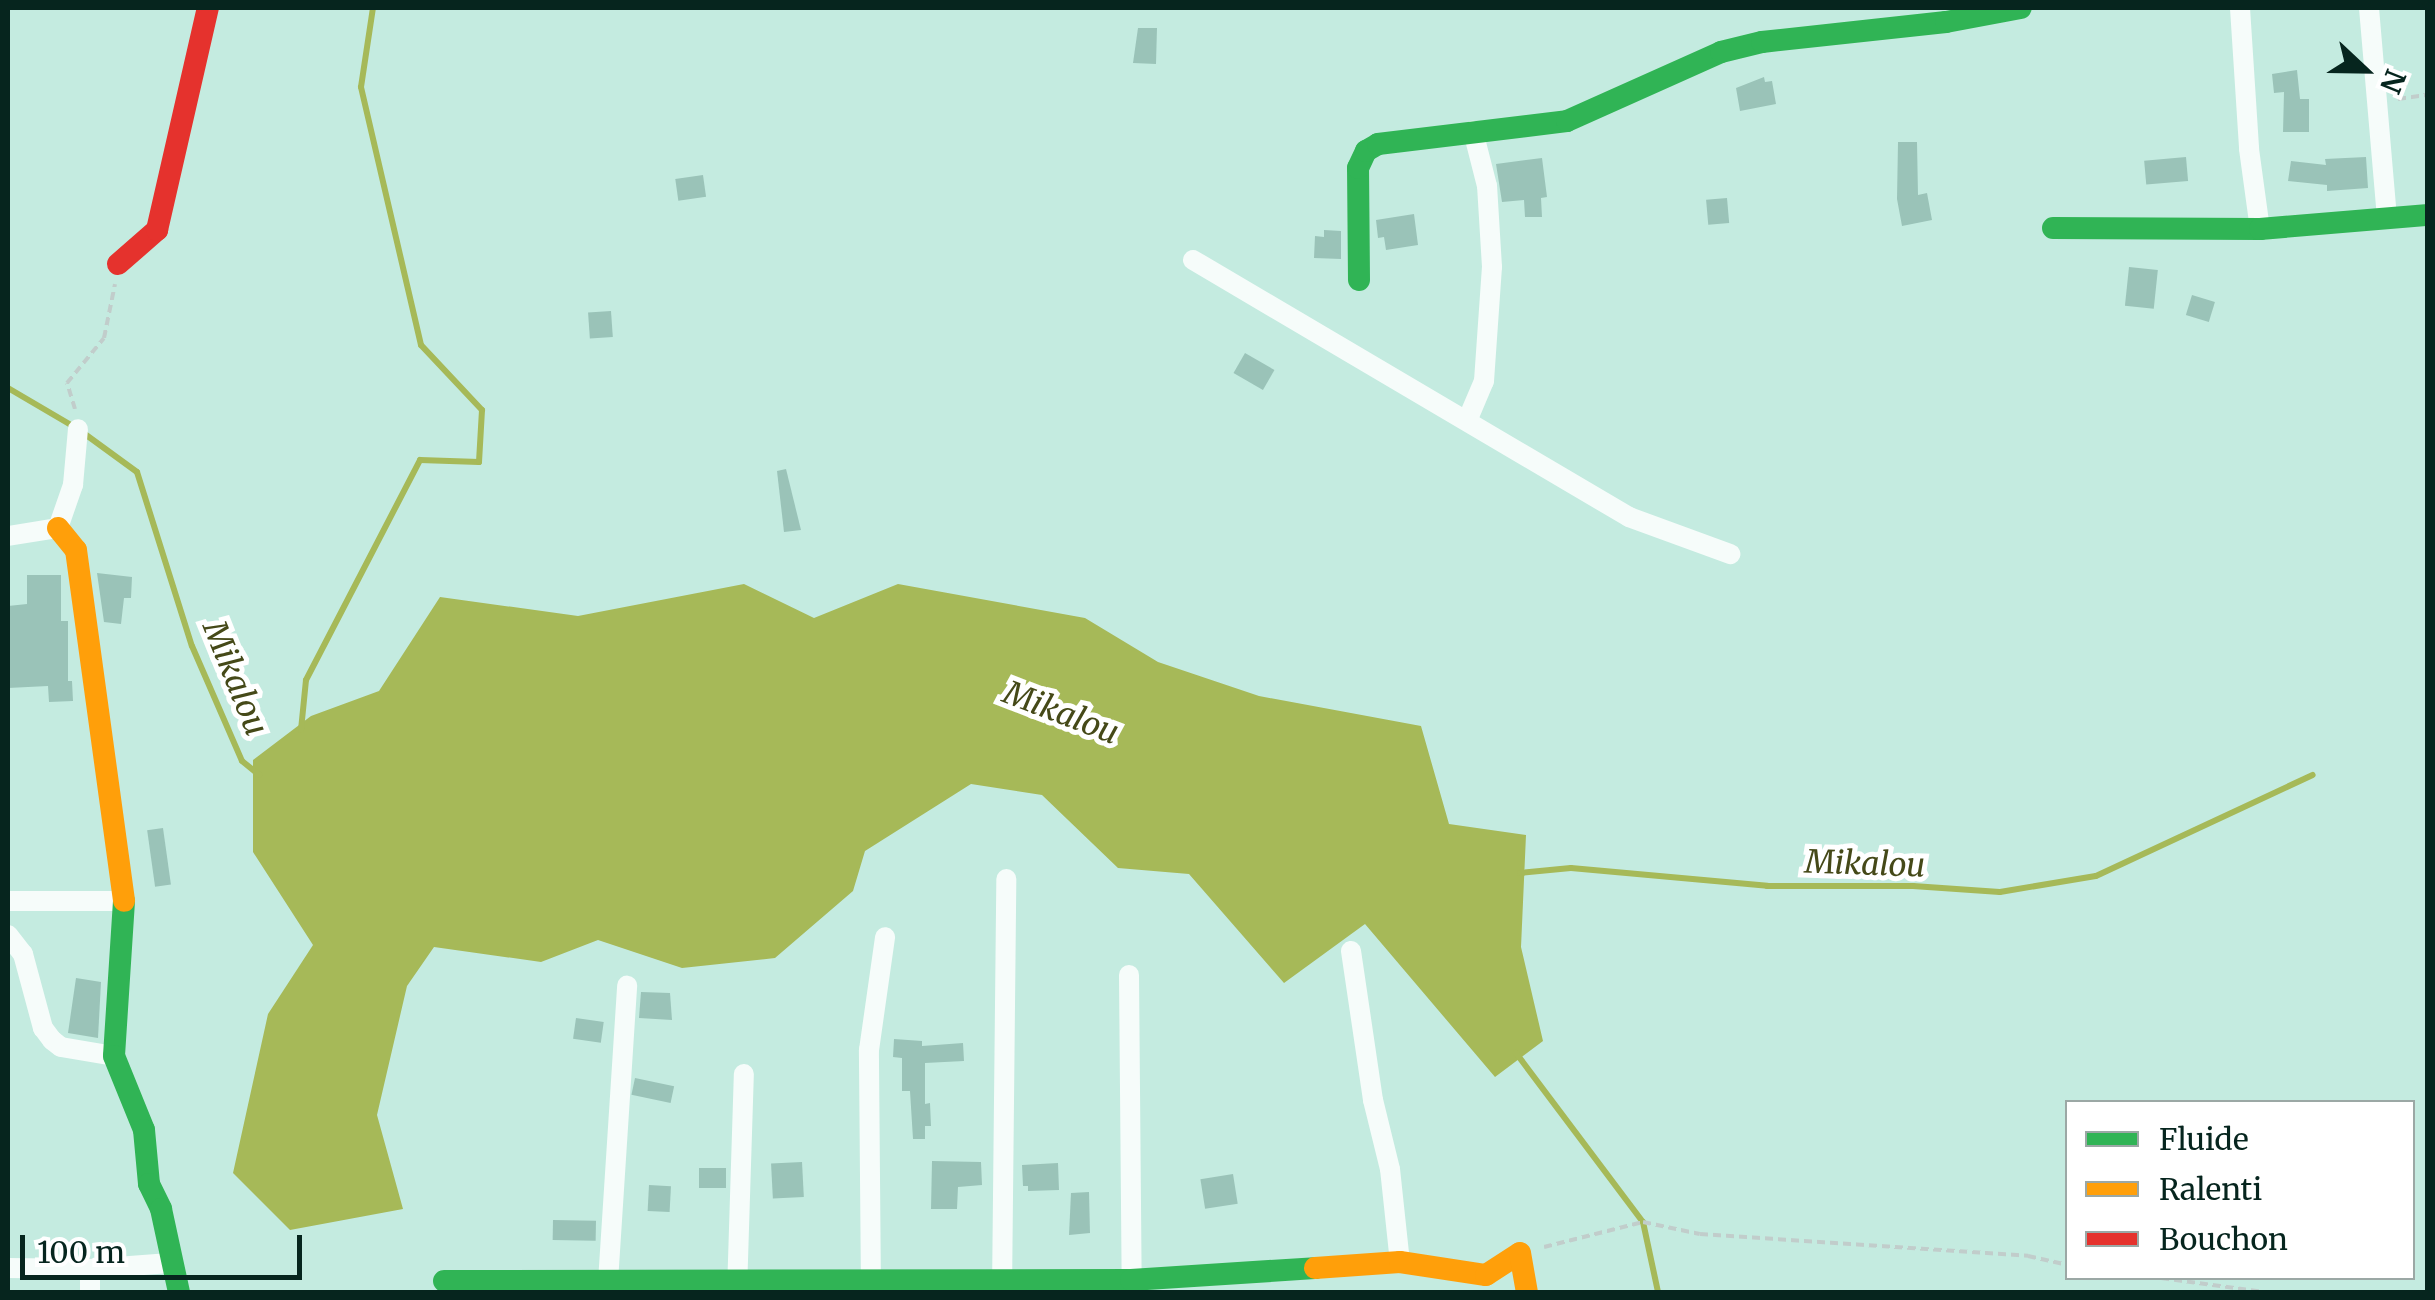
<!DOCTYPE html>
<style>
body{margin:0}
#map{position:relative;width:2435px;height:1300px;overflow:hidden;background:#c4ebe0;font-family:Merriweather,serif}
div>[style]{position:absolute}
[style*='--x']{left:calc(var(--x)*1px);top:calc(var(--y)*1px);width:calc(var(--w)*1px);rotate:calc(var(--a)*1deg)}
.water>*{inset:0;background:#a6b958}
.stream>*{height:6px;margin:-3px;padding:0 3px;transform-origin:3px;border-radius:3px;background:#a6b958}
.building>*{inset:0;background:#9ac3b8;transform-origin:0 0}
.path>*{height:4px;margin-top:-2px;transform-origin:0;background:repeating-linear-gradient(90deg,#c1cdcb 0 8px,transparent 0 13px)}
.street>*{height:20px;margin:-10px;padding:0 10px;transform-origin:10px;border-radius:10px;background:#f6fcfa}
.fast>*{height:22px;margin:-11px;padding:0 11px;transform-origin:11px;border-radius:11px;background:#30b455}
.slow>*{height:22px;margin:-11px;padding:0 11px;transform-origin:11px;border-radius:11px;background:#ff9f0a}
.jam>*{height:22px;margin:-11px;padding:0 11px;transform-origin:11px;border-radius:11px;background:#e5322d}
span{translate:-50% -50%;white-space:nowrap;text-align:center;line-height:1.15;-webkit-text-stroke:10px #fff;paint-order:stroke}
.water-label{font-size:32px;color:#454918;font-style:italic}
.frame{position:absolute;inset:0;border:10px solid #06251e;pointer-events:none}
.legend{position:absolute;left:2065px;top:1100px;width:350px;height:180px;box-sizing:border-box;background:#fff;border:2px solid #9ba8a5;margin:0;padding:12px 18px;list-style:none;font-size:30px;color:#06251e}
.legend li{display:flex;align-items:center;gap:20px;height:50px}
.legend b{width:50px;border:2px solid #9ba8a5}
.north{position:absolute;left:2315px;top:20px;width:100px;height:100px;-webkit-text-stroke:8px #fff;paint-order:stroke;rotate:112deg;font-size:28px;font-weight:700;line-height:40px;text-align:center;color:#06251e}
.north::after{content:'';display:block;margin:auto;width:35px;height:45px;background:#06251e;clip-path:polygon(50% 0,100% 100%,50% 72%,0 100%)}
.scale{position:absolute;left:20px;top:1235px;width:282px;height:45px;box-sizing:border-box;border:5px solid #06251e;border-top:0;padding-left:12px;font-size:30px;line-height:35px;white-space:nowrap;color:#06251e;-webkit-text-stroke:8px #fff;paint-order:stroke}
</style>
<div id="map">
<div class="water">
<i style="clip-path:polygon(744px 584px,814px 618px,898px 584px,1085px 618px,1158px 662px,1259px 696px,1421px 726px,1449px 824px,1526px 835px,1521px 947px,1543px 1041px,1495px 1077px,1365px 924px,1284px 983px,1189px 874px,1118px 868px,1042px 795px,971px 784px,865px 851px,853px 891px,775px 958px,682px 968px,598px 940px,541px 962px,434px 947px,407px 986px,377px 1115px,403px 1209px,290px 1230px,233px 1173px,268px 1014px,313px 945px,253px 852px,253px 760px,311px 716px,379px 691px,440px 597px,578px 616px)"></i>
</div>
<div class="stream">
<i style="--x:8;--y:388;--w:81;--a:30.4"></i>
<i style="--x:78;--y:429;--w:73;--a:36.1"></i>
<i style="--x:137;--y:472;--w:182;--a:72.5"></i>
<i style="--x:192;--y:646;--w:125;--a:66.5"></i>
<i style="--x:242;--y:761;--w:22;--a:39"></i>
<i style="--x:301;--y:730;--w:50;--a:-84.3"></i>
<i style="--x:306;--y:680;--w:248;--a:-62.6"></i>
<i style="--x:420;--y:460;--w:59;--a:1.9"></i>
<i style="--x:479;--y:462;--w:52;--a:-86.7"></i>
<i style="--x:482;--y:410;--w:89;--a:-133.2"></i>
<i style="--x:421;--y:345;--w:265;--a:-103.1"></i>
<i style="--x:361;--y:87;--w:80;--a:-81.4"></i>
<i style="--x:1520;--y:873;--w:51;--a:-5.6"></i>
<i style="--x:1571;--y:868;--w:197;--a:5.2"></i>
<i style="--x:1767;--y:886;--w:146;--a:0"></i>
<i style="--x:1913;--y:886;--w:87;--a:3.9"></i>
<i style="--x:2000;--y:892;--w:97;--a:-9.5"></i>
<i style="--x:2096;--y:876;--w:239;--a:-25"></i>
<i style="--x:1516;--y:1053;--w:211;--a:53.1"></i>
<i style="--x:1643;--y:1222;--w:72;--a:77.9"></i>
</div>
<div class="building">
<i style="clip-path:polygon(1138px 28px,1157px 28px,1156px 64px,1133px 63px)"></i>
<i style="clip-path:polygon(2297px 70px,2300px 99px,2309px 99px,2309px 132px,2283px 132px,2284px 92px,2274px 93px,2272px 74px)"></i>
<i style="clip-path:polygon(1764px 77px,1765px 82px,1772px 81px,1776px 104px,1740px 111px,1736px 88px)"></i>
<i style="clip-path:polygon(1898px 142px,1917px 142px,1918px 195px,1927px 193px,1932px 220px,1902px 226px,1897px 199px)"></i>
<i style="left:2186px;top:157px;width:24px;height:42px;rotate:85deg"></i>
<i style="clip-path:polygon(2366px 157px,2368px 188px,2327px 191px,2327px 185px,2288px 181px,2291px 161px,2326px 165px,2325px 159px)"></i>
<i style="clip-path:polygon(1542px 158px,1547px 197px,1541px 198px,1542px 217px,1525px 217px,1524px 200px,1502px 202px,1496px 164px)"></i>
<i style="left:703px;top:175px;width:22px;height:28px;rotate:82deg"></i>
<i style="left:1727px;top:198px;width:25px;height:21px;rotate:85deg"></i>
<i style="clip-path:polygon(1414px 214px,1418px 245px,1386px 250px,1384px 237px,1378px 238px,1376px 220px)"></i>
<i style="clip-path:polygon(1324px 230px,1341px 231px,1341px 259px,1314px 258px,1315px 236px,1324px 237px)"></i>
<i style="left:2129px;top:267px;width:29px;height:39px;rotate:6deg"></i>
<i style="left:2192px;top:295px;width:24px;height:21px;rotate:17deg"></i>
<i style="left:611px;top:311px;width:26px;height:23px;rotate:86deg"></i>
<i style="left:1245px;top:353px;width:34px;height:23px;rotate:30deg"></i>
<i style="clip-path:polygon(786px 469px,801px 530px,784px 532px,777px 471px)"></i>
<i style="clip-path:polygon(97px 573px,132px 577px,131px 598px,124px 598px,121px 624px,104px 622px)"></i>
<i style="clip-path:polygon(27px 575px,61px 575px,61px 621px,68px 621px,68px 681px,72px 681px,73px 701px,49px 702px,48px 686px,8px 688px,8px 606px,27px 604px)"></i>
<i style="left:163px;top:828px;width:57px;height:16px;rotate:82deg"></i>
<i style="clip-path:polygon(76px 978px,101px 982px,98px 1038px,68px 1033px)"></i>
<i style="clip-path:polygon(641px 992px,670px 993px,672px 1020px,639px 1018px)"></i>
<i style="left:576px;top:1018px;width:28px;height:21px;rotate:8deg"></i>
<i style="clip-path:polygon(894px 1039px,922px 1041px,922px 1046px,963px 1043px,964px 1061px,925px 1063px,925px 1104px,930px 1103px,931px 1126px,925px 1126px,925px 1139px,913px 1139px,910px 1091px,902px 1091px,902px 1058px,893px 1057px)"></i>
<i style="left:635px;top:1078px;width:40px;height:17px;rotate:12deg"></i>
<i style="clip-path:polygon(932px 1161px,981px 1162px,982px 1185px,958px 1187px,957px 1209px,931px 1209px)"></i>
<i style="left:802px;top:1162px;width:35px;height:31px;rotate:87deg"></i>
<i style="clip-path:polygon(1058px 1163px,1059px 1190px,1028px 1191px,1028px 1186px,1023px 1186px,1022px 1165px)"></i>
<i style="left:699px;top:1168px;width:27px;height:20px"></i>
<i style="left:1233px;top:1174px;width:30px;height:33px;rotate:81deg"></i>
<i style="left:649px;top:1185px;width:22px;height:26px;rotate:3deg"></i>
<i style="clip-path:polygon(1089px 1192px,1090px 1233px,1069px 1235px,1071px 1193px)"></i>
<i style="left:553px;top:1220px;width:43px;height:20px;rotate:1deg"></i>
</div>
<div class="path">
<i style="--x:2398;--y:99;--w:30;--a:-8"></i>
<i style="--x:75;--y:409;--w:27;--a:-107"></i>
<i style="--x:67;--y:383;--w:58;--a:-50.6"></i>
<i style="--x:104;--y:338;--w:55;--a:-78.5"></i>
<i style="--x:1544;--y:1247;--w:102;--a:-14.2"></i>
<i style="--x:1643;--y:1222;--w:58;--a:11.9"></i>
<i style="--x:1700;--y:1234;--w:329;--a:3.8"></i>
<i style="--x:2028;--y:1256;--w:41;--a:12.7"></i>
<i style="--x:2161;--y:1278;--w:104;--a:7.7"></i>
<i style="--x:2427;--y:1292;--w:1;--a:0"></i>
</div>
<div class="street">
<i style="--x:2240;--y:8;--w:141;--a:86.3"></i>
<i style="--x:2249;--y:149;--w:81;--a:82.2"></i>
<i style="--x:2369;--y:8;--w:209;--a:85.1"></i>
<i style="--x:1193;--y:260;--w:506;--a:30.52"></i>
<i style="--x:1629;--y:517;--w:108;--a:20.1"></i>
<i style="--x:1467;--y:421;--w:43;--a:-67"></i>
<i style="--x:1484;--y:381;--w:114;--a:-86"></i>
<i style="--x:1492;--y:267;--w:81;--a:-93.5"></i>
<i style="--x:1487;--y:186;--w:57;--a:-104.3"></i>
<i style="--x:8;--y:536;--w:51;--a:-9.1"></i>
<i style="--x:58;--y:528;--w:46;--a:-70.8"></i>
<i style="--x:73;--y:485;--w:56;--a:-84.9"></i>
<i style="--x:8;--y:901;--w:116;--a:0"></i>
<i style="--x:8;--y:935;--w:24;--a:52"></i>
<i style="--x:23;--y:954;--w:77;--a:74.9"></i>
<i style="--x:43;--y:1028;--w:15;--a:53"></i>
<i style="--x:52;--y:1040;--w:11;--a:38"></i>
<i style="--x:61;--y:1047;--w:54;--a:9.6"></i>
<i style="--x:1351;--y:951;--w:151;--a:81.6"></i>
<i style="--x:1373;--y:1100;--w:71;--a:76.2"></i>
<i style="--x:1390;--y:1169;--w:94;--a:83.9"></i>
<i style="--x:1129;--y:975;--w:317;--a:89.5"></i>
<i style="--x:8;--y:1268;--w:82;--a:0.7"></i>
<i style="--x:90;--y:1269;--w:80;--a:-4.3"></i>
<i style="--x:90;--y:1269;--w:23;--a:90"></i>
<i style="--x:608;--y:1282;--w:297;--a:-86.3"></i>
<i style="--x:737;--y:1292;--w:218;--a:-88.2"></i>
<i style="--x:871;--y:1292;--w:242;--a:-90.5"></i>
<i style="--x:869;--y:1050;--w:114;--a:-81.9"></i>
<i style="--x:1002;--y:1292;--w:413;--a:-89.4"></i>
</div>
<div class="fast">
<i style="--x:2053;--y:228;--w:207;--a:0.3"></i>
<i style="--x:2260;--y:229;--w:169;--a:-4.8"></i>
<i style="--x:1359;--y:280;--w:112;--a:-90.5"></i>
<i style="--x:1358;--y:168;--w:19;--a:-65"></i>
<i style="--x:1366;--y:151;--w:14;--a:-30"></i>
<i style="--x:1378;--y:144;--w:190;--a:-6.9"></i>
<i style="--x:1567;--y:121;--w:169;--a:-24.1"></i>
<i style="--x:1721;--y:52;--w:42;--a:-13.7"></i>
<i style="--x:1762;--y:42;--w:185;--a:-6.2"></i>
<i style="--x:1946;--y:22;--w:76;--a:-10.6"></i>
<i style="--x:124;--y:901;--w:155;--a:93.7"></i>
<i style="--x:114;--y:1056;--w:80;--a:67.9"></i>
<i style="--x:144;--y:1130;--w:54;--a:84.7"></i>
<i style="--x:149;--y:1184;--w:28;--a:64"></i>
<i style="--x:161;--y:1209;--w:85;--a:77.8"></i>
<i style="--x:444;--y:1281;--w:687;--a:-0.08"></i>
<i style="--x:1131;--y:1280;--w:184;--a:-3.7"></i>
</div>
<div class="slow">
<i style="--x:58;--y:528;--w:28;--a:51"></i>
<i style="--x:76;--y:550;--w:354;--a:82.2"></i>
<i style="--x:1315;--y:1268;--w:85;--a:-4"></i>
<i style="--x:1400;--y:1262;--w:87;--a:8.6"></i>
<i style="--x:1486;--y:1275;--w:40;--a:-32.9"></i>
<i style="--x:1520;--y:1253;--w:40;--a:80"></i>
</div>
<div class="jam">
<i style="--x:118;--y:264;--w:52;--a:-41.1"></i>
<i style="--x:157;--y:230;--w:228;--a:-77.1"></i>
</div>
<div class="water-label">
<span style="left:235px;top:678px;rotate:68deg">Mikalou</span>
<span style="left:1061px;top:713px;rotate:21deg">Mikalou</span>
<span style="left:1865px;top:864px;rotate:2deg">Mikalou</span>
</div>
<div class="frame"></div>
<ul class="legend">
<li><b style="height:12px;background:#30b455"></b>Fluide</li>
<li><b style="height:12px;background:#ff9f0a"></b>Ralenti</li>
<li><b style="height:12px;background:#e5322d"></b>Bouchon</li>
</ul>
<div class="north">N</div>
<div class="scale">100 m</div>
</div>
